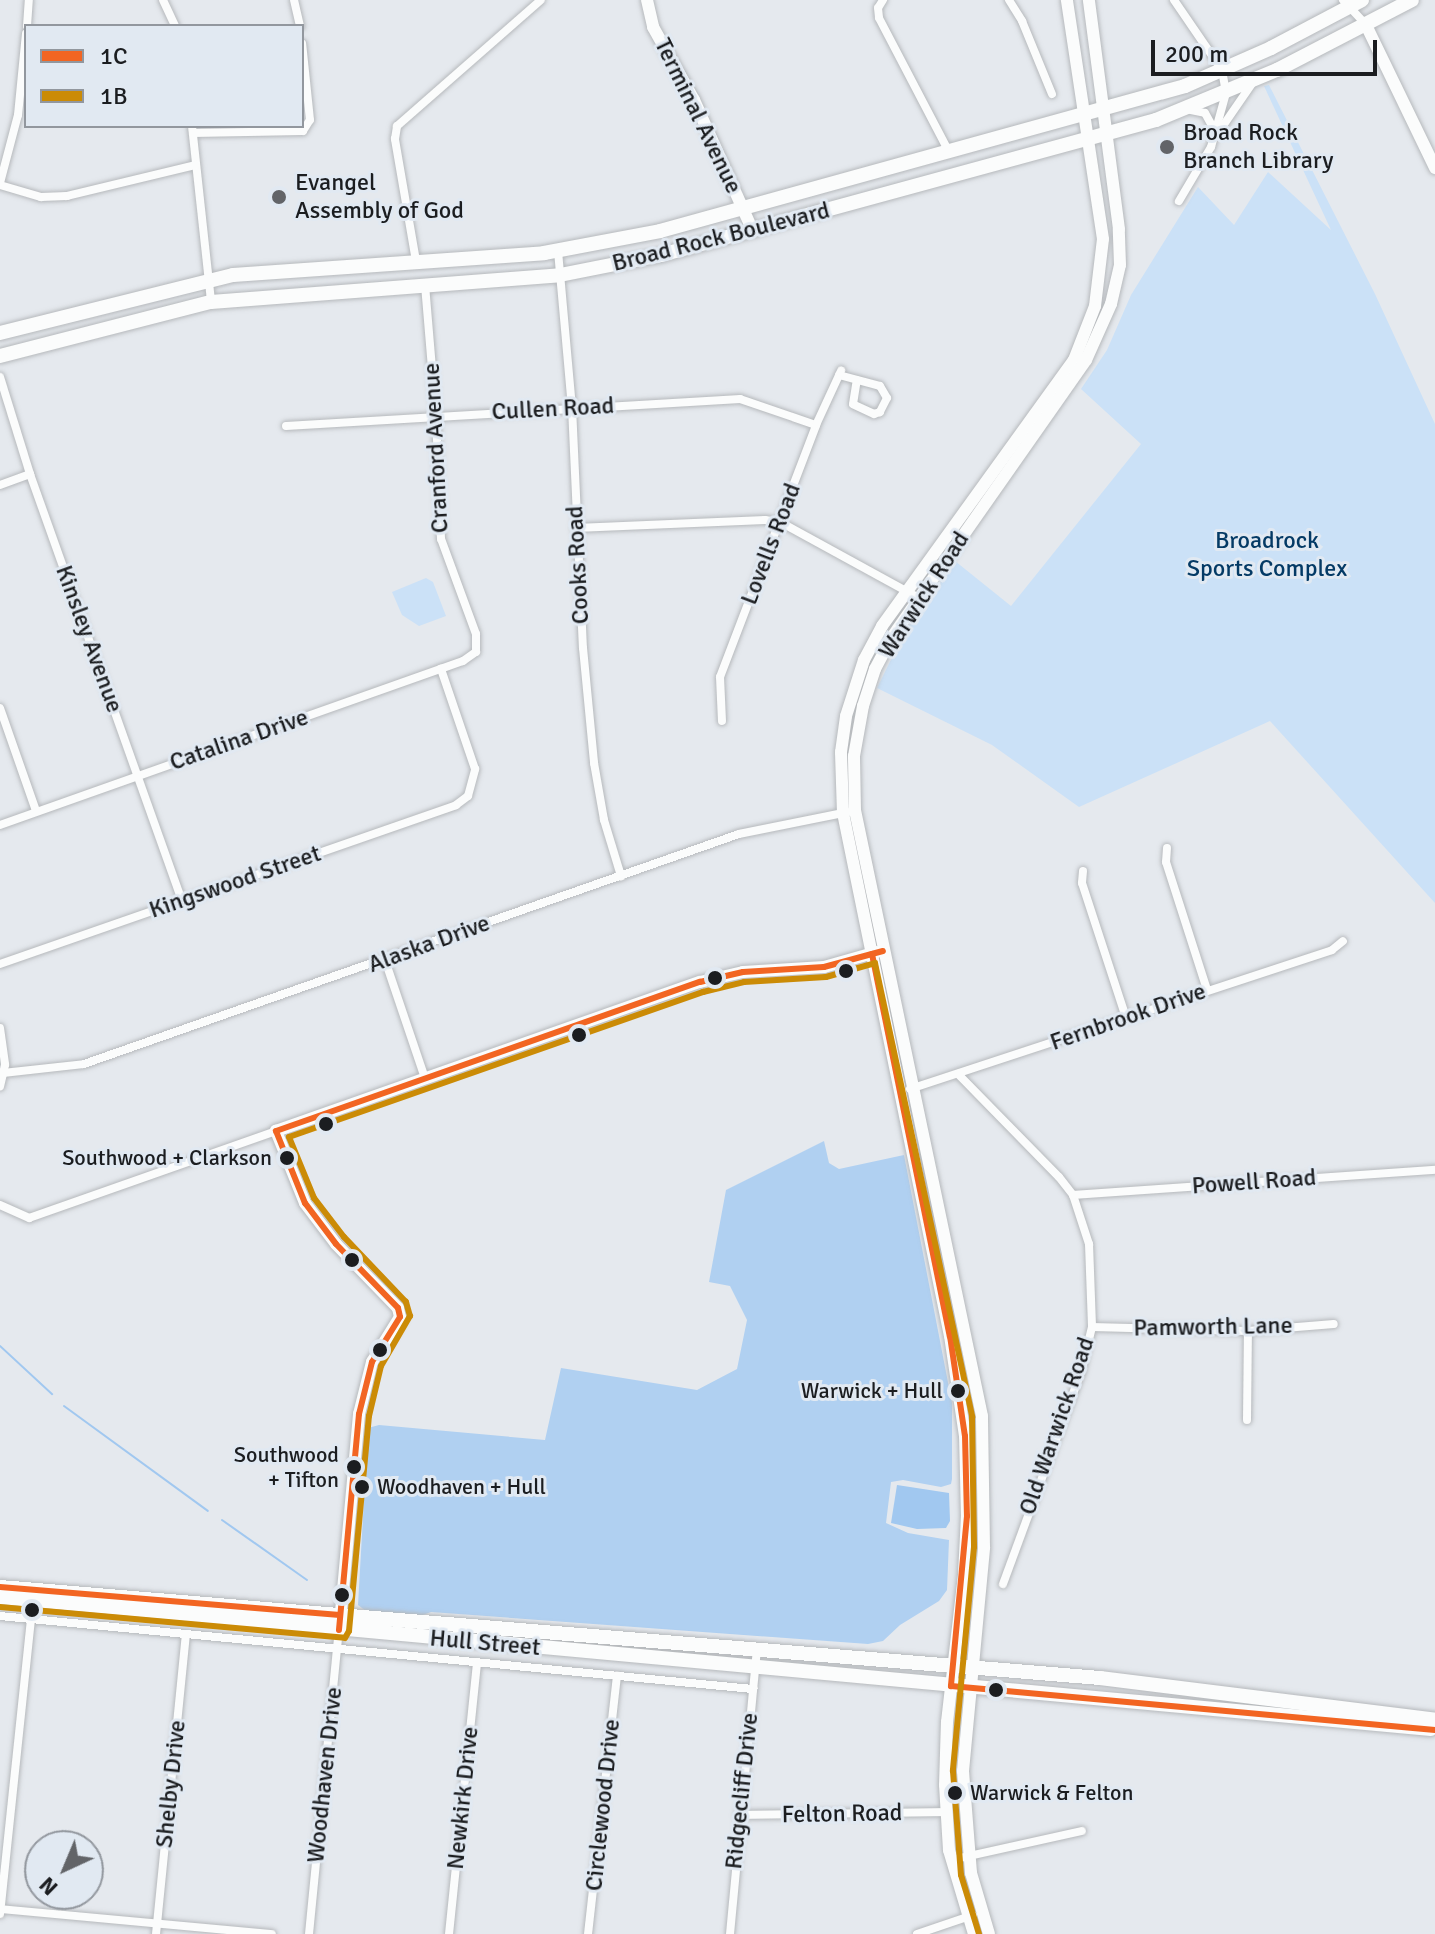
<!DOCTYPE html>
<style>
body{margin:0}
#map{position:relative;width:1435px;height:1934px;overflow:hidden;background:#e5e9ee;font-family:Signika,sans-serif}
div>[style]{position:absolute}
[style*='--x']{left:calc(var(--x)*1px);top:calc(var(--y)*1px);width:calc(var(--w)*1px);rotate:calc(var(--a)*1deg)}
.green>*{inset:0;background:#cbe1f7}
.forest>*{inset:0;background:#b0d0f1}
.water>*{inset:0;background:#a1c8f0}
.stream>*{height:2px;margin:-1px;padding:0 1px;transform-origin:1px;border-radius:1px;background:#a1c8f0}
.roads{filter:drop-shadow(0 0 2px #b6b9bc) drop-shadow(0 0 2px #b6b9bc)}
.street>*{height:8px;margin:-4px;padding:0 4px;transform-origin:4px;border-radius:4px;background:#fbfcfc}
.secondary>*{height:12px;margin:-6px;padding:0 6px;transform-origin:6px;border-radius:6px;background:#fbfcfc}
.primary>*{height:14px;margin:-7px;padding:0 7px;transform-origin:7px;border-radius:7px;background:#fbfcfc}
.bus-1>*{height:6px;margin:-3px;padding:0 3px;transform-origin:3px;border-radius:3px;background:#f26522}
.bus-2>*{height:6px;margin:-3px;padding:0 3px;transform-origin:3px;border-radius:3px;background:#cb8b06}
.dots>*{width:22px;height:22px;translate:-50% -50%;box-sizing:border-box;border:4px solid #e1e9f2;border-radius:50%}
span{translate:-50% -50%;white-space:nowrap;text-align:center;line-height:1.15;-webkit-text-stroke:6px #e1e9f2;paint-order:stroke}
.bus-label{font-size:22px;color:#1b1d20}
.right{translate:-100% -50%;text-align:right}
.left{translate:0 -50%;text-align:left}
.street-label{font-size:24px;color:#1b1d20}
.poi-label{font-size:24px;color:#1b1d20}
.park-label{font-size:24px;color:#043a65}
.legend{position:absolute;left:24px;top:24px;width:280px;height:104px;box-sizing:border-box;background:#e1e9f2;border:2px solid #92979e;margin:0;padding:10px 14px;list-style:none;font-size:24px;color:#1b1d20}
.legend li{display:flex;align-items:center;gap:16px;height:40px}
.legend b{width:40px;border:2px solid #92979e}
.north{position:absolute;left:24px;top:1830px;width:80px;height:80px;box-sizing:border-box;background:#e1e9f2;border:2px solid #92979e;border-radius:50%;rotate:224deg;font-size:22px;font-weight:700;line-height:32px;text-align:center;color:#1b1d20}
.north::after{content:'';display:block;margin:auto;width:28px;height:36px;background:#626468;clip-path:polygon(50% 0,100% 100%,50% 72%,0 100%)}
.scale{position:absolute;left:1151px;top:40px;width:226px;height:36px;box-sizing:border-box;border:4px solid #1b1d20;border-top:0;padding-left:10px;font-size:24px;line-height:28px;white-space:nowrap;color:#1b1d20;-webkit-text-stroke:6px #e1e9f2;paint-order:stroke}
</style>
<div id="map">
<div class="green">
<i style="clip-path:polygon(1269px 85px,1375px 294px,1435px 424px,1435px 903px,1270px 721px,1079px 807px,992px 745px,877px 688px,905px 631px,955px 561px,1011px 606px,1141px 444px,1081px 389px,1107px 350px,1131px 295px,1198px 187px,1234px 225px,1268px 172px,1331px 230px,1264px 86px)"></i>
<i style="clip-path:polygon(426px 578px,433px 582px,446px 616px,419px 626px,402px 615px,392px 592px)"></i>
</div>
<div class="forest">
<i style="clip-path:polygon(824px 1141px,829px 1163px,839px 1169px,904px 1155px,952px 1403px,952px 1479px,951px 1484px,941px 1487px,903px 1480px,891px 1482px,886px 1523px,908px 1533px,949px 1540px,947px 1590px,939px 1601px,900px 1625px,883px 1641px,868px 1644px,431px 1612px,420px 1616px,366px 1611px,358px 1605px,368px 1428px,379px 1425px,545px 1440px,561px 1368px,697px 1390px,737px 1369px,747px 1320px,730px 1286px,709px 1282px,726px 1190px)"></i>
</div>
<div class="water">
<i style="clip-path:polygon(897px 1485px,949px 1493px,950px 1521px,946px 1528px,917px 1529px,891px 1523px)"></i>
</div>
<div class="stream">
<i style="--x:0;--y:1346;--w:71;--a:42.7"></i>
<i style="--x:64;--y:1406;--w:178;--a:36.1"></i>
<i style="--x:222;--y:1520;--w:104;--a:35.2"></i>
</div>
<div class="roads">
<div class="street">
<i style="--x:163;--y:0;--w:29;--a:65"></i>
<i style="--x:294;--y:0;--w:27;--a:77"></i>
<i style="--x:883;--y:0;--w:9;--a:122"></i>
<i style="--x:878;--y:8;--w:10;--a:84"></i>
<i style="--x:879;--y:18;--w:151;--a:62.4"></i>
<i style="--x:1009;--y:0;--w:25;--a:58"></i>
<i style="--x:1022;--y:21;--w:79;--a:67.7"></i>
<i style="--x:1174;--y:0;--w:85;--a:55.6"></i>
<i style="--x:1222;--y:70;--w:23;--a:80"></i>
<i style="--x:1226;--y:93;--w:56;--a:105.5"></i>
<i style="--x:1211;--y:147;--w:63;--a:120.7"></i>
<i style="--x:1343;--y:0;--w:34;--a:47"></i>
<i style="--x:27;--y:26;--w:26;--a:-86"></i>
<i style="--x:1186;--y:109;--w:19;--a:12"></i>
<i style="--x:1205;--y:113;--w:18;--a:61"></i>
<i style="--x:192;--y:126;--w:177;--a:83.8"></i>
<i style="--x:193;--y:133;--w:110;--a:-1"></i>
<i style="--x:303;--y:131;--w:13;--a:-58"></i>
<i style="--x:310;--y:120;--w:77;--a:-95.9"></i>
<i style="--x:1218;--y:133;--w:62;--a:-55.5"></i>
<i style="--x:0;--y:183;--w:70;--a:-75.2"></i>
<i style="--x:18;--y:115;--w:82;--a:-84.4"></i>
<i style="--x:0;--y:185;--w:43;--a:16.3"></i>
<i style="--x:41;--y:197;--w:26;--a:-2"></i>
<i style="--x:67;--y:196;--w:132;--a:-13.6"></i>
<i style="--x:558;--y:251;--w:157;--a:84.9"></i>
<i style="--x:572;--y:407;--w:241;--a:87.4"></i>
<i style="--x:583;--y:648;--w:116;--a:84.5"></i>
<i style="--x:594;--y:763;--w:58;--a:80"></i>
<i style="--x:604;--y:820;--w:59;--a:73.1"></i>
<i style="--x:416;--y:261;--w:124;--a:-99.8"></i>
<i style="--x:395;--y:139;--w:13;--a:-81"></i>
<i style="--x:397;--y:126;--w:191;--a:-41.2"></i>
<i style="--x:839;--y:375;--w:42;--a:15"></i>
<i style="--x:880;--y:386;--w:14;--a:60"></i>
<i style="--x:887;--y:398;--w:16;--a:117"></i>
<i style="--x:880;--y:412;--w:6;--a:162"></i>
<i style="--x:874;--y:414;--w:23;--a:-155"></i>
<i style="--x:853;--y:404;--w:24;--a:-81"></i>
<i style="--x:0;--y:377;--w:102;--a:72.8"></i>
<i style="--x:30;--y:474;--w:453;--a:70.4"></i>
<i style="--x:286;--y:426;--w:455;--a:-3.4"></i>
<i style="--x:740;--y:399;--w:80;--a:18.9"></i>
<i style="--x:0;--y:485;--w:32;--a:-20"></i>
<i style="--x:576;--y:528;--w:189;--a:-2.4"></i>
<i style="--x:765;--y:520;--w:15;--a:8"></i>
<i style="--x:780;--y:522;--w:158;--a:28.7"></i>
<i style="--x:0;--y:708;--w:109;--a:70.7"></i>
<i style="--x:722;--y:721;--w:44;--a:-92.6"></i>
<i style="--x:720;--y:677;--w:270;--a:-69.1"></i>
<i style="--x:816;--y:425;--w:60;--a:-65.2"></i>
<i style="--x:0;--y:825;--w:491;--a:-19.5"></i>
<i style="--x:463;--y:661;--w:16;--a:-35"></i>
<i style="--x:476;--y:652;--w:18;--a:-90"></i>
<i style="--x:476;--y:634;--w:101;--a:-110.2"></i>
<i style="--x:441;--y:539;--w:123;--a:-92.3"></i>
<i style="--x:436;--y:416;--w:131;--a:-94.8"></i>
<i style="--x:1167;--y:848;--w:14;--a:94"></i>
<i style="--x:1166;--y:862;--w:134;--a:72.2"></i>
<i style="--x:1083;--y:871;--w:12;--a:95"></i>
<i style="--x:1082;--y:883;--w:142;--a:71.9"></i>
<i style="--x:385;--y:960;--w:125;--a:71.3"></i>
<i style="--x:0;--y:964;--w:483;--a:-19.2"></i>
<i style="--x:456;--y:805;--w:15;--a:-37"></i>
<i style="--x:468;--y:796;--w:28;--a:-75"></i>
<i style="--x:475;--y:769;--w:106;--a:-108.8"></i>
<i style="--x:0;--y:1028;--w:37;--a:82"></i>
<i style="--x:5;--y:1065;--w:22;--a:103"></i>
<i style="--x:3;--y:1073;--w:81;--a:-6.3"></i>
<i style="--x:84;--y:1064;--w:694;--a:-19.35"></i>
<i style="--x:739;--y:834;--w:111;--a:-11.4"></i>
<i style="--x:958;--y:1074;--w:144;--a:45.6"></i>
<i style="--x:1059;--y:1177;--w:23;--a:52"></i>
<i style="--x:1073;--y:1195;--w:52;--a:71.9"></i>
<i style="--x:1089;--y:1244;--w:83;--a:87.9"></i>
<i style="--x:1092;--y:1327;--w:46;--a:103.7"></i>
<i style="--x:1081;--y:1372;--w:226;--a:110.2"></i>
<i style="--x:910;--y:1089;--w:444;--a:-18.2"></i>
<i style="--x:1332;--y:950;--w:14;--a:-39"></i>
<i style="--x:1073;--y:1195;--w:363;--a:-4"></i>
<i style="--x:0;--y:1205;--w:32;--a:24"></i>
<i style="--x:29;--y:1218;--w:262;--a:-19.4"></i>
<i style="--x:1092;--y:1327;--w:156;--a:1.5"></i>
<i style="--x:1248;--y:1331;--w:86;--a:-4.7"></i>
<i style="--x:1247;--y:1420;--w:89;--a:-89.4"></i>
<i style="--x:0;--y:1616;--w:757;--a:5.54"></i>
<i style="--x:739;--y:1815;--w:206;--a:-0.8"></i>
<i style="--x:951;--y:1860;--w:134;--a:-12.5"></i>
<i style="--x:0;--y:1909;--w:273;--a:5.3"></i>
<i style="--x:0;--y:1914;--w:297;--a:-84"></i>
<i style="--x:156;--y:1934;--w:301;--a:-84.3"></i>
<i style="--x:309;--y:1934;--w:305;--a:-84.4"></i>
<i style="--x:449;--y:1934;--w:273;--a:-84.1"></i>
<i style="--x:588;--y:1934;--w:260;--a:-83.6"></i>
<i style="--x:730;--y:1934;--w:287;--a:-84.6"></i>
<i style="--x:917;--y:1934;--w:59;--a:-18.7"></i>
</div>
<div class="secondary">
<i style="--x:647;--y:0;--w:28;--a:77"></i>
<i style="--x:653;--y:27;--w:84;--a:60.7"></i>
<i style="--x:694;--y:100;--w:144;--a:65.8"></i>
<i style="--x:1366;--y:25;--w:159;--a:64.2"></i>
<i style="--x:340;--y:1623;--w:210;--a:-84.8"></i>
<i style="--x:359;--y:1414;--w:54;--a:-76"></i>
<i style="--x:372;--y:1362;--w:53;--a:-58.1"></i>
<i style="--x:400;--y:1317;--w:9;--a:-103"></i>
<i style="--x:398;--y:1308;--w:89;--a:-134.1"></i>
<i style="--x:336;--y:1244;--w:51;--a:-127.1"></i>
<i style="--x:305;--y:1203;--w:78;--a:-111.9"></i>
<i style="--x:276;--y:1131;--w:449;--a:-19.4"></i>
<i style="--x:700;--y:982;--w:44;--a:-13.1"></i>
<i style="--x:743;--y:972;--w:81;--a:-3.5"></i>
<i style="--x:824;--y:967;--w:55;--a:-15.8"></i>
<i style="--x:974;--y:1934;--w:88;--a:-106.6"></i>
<i style="--x:949;--y:1850;--w:65;--a:-93.5"></i>
<i style="--x:945;--y:1785;--w:63;--a:-88.2"></i>
<i style="--x:947;--y:1722;--w:148;--a:-83.4"></i>
<i style="--x:964;--y:1575;--w:59;--a:-87.1"></i>
<i style="--x:967;--y:1516;--w:80;--a:-91.4"></i>
<i style="--x:965;--y:1436;--w:101;--a:-98.5"></i>
<i style="--x:950;--y:1336;--w:534;--a:-101.56"></i>
<i style="--x:843;--y:813;--w:61;--a:-91.9"></i>
<i style="--x:841;--y:752;--w:36;--a:-82"></i>
<i style="--x:846;--y:716;--w:59;--a:-72.2"></i>
<i style="--x:864;--y:660;--w:38;--a:-62"></i>
<i style="--x:882;--y:626;--w:328;--a:-54.2"></i>
<i style="--x:1074;--y:360;--w:58;--a:-68.7"></i>
<i style="--x:1095;--y:306;--w:67;--a:-83.2"></i>
<i style="--x:1103;--y:239;--w:242;--a:-98.6"></i>
<i style="--x:989;--y:1934;--w:64;--a:-106.4"></i>
<i style="--x:971;--y:1873;--w:102;--a:-94.5"></i>
<i style="--x:963;--y:1771;--w:225;--a:-84.6"></i>
<i style="--x:984;--y:1547;--w:131;--a:-90.9"></i>
<i style="--x:982;--y:1416;--w:619;--a:-101.84"></i>
<i style="--x:855;--y:810;--w:54;--a:-91.1"></i>
<i style="--x:854;--y:756;--w:51;--a:-79.8"></i>
<i style="--x:863;--y:706;--w:39;--a:-72"></i>
<i style="--x:875;--y:669;--w:36;--a:-62"></i>
<i style="--x:892;--y:637;--w:338;--a:-55"></i>
<i style="--x:1086;--y:360;--w:61;--a:-65.9"></i>
<i style="--x:1111;--y:304;--w:40;--a:-77"></i>
<i style="--x:1120;--y:265;--w:36;--a:-92"></i>
<i style="--x:1119;--y:229;--w:231;--a:-97.5"></i>
</div>
<div class="primary">
<i style="--x:0;--y:333;--w:240;--a:-14"></i>
<i style="--x:233;--y:275;--w:312;--a:-4"></i>
<i style="--x:544;--y:253;--w:118;--a:-10.7"></i>
<i style="--x:660;--y:231;--w:545;--a:-15.44"></i>
<i style="--x:1185;--y:86;--w:94;--a:-23.8"></i>
<i style="--x:1271;--y:48;--w:103;--a:-27.8"></i>
<i style="--x:0;--y:356;--w:218;--a:-14.4"></i>
<i style="--x:211;--y:302;--w:350;--a:-4.4"></i>
<i style="--x:560;--y:275;--w:103;--a:-11.2"></i>
<i style="--x:661;--y:255;--w:513;--a:-15.26"></i>
<i style="--x:1156;--y:120;--w:131;--a:-22.5"></i>
<i style="--x:1277;--y:70;--w:152;--a:-27.4"></i>
<i style="--x:0;--y:1587;--w:1104;--a:4.73"></i>
<i style="--x:1100;--y:1678;--w:338;--a:7.1"></i>
<i style="--x:0;--y:1597;--w:1437;--a:5.27"></i>
</div>
</div>
<div class="bus-1">
<i style="--x:872;--y:954;--w:390;--a:78.5"></i>
<i style="--x:950;--y:1336;--w:101;--a:81.5"></i>
<i style="--x:965;--y:1436;--w:80;--a:88.6"></i>
<i style="--x:967;--y:1516;--w:171;--a:95.4"></i>
<i style="--x:276;--y:1131;--w:449;--a:-19.4"></i>
<i style="--x:700;--y:982;--w:44;--a:-13.1"></i>
<i style="--x:743;--y:972;--w:81;--a:-3.5"></i>
<i style="--x:824;--y:967;--w:61;--a:-15.2"></i>
<i style="--x:276;--y:1131;--w:78;--a:68.1"></i>
<i style="--x:305;--y:1203;--w:51;--a:52.9"></i>
<i style="--x:336;--y:1244;--w:89;--a:45.9"></i>
<i style="--x:398;--y:1308;--w:9;--a:77"></i>
<i style="--x:400;--y:1317;--w:53;--a:121.9"></i>
<i style="--x:372;--y:1362;--w:54;--a:104"></i>
<i style="--x:359;--y:1414;--w:217;--a:95.3"></i>
<i style="--x:0;--y:1587;--w:341;--a:4.7"></i>
<i style="--x:951;--y:1686;--w:486;--a:5.2"></i>
</div>
<div class="bus-2">
<i style="--x:0;--y:1607;--w:346;--a:5.1"></i>
<i style="--x:345;--y:1638;--w:8;--a:-60"></i>
<i style="--x:349;--y:1631;--w:216;--a:-84.7"></i>
<i style="--x:369;--y:1416;--w:51;--a:-76.5"></i>
<i style="--x:381;--y:1366;--w:58;--a:-59.9"></i>
<i style="--x:410;--y:1316;--w:15;--a:-106"></i>
<i style="--x:406;--y:1302;--w:90;--a:-133.6"></i>
<i style="--x:344;--y:1237;--w:49;--a:-127.6"></i>
<i style="--x:314;--y:1198;--w:66;--a:-112.3"></i>
<i style="--x:289;--y:1137;--w:439;--a:-19.3"></i>
<i style="--x:703;--y:992;--w:42;--a:-13.7"></i>
<i style="--x:744;--y:982;--w:82;--a:-3.5"></i>
<i style="--x:826;--y:977;--w:51;--a:-15.9"></i>
<i style="--x:875;--y:963;--w:464;--a:77.9"></i>
<i style="--x:972;--y:1417;--w:130;--a:89.1"></i>
<i style="--x:974;--y:1547;--w:225;--a:95.4"></i>
<i style="--x:953;--y:1771;--w:104;--a:85.6"></i>
<i style="--x:961;--y:1875;--w:62;--a:73"></i>
</div>
<div class="dots">
<i style="left:1167px;top:147px;background:#626468"></i>
<i style="left:279px;top:197px;background:#626468"></i>
<i style="left:846px;top:971px;background:#1b1d20"></i>
<i style="left:715px;top:978px;background:#1b1d20"></i>
<i style="left:579px;top:1035px;background:#1b1d20"></i>
<i style="left:326px;top:1124px;background:#1b1d20"></i>
<i style="left:287px;top:1158px;background:#1b1d20"></i>
<i style="left:352px;top:1260px;background:#1b1d20"></i>
<i style="left:380px;top:1350px;background:#1b1d20"></i>
<i style="left:958px;top:1391px;background:#1b1d20"></i>
<i style="left:354px;top:1467px;background:#1b1d20"></i>
<i style="left:362px;top:1487px;background:#1b1d20"></i>
<i style="left:342px;top:1595px;background:#1b1d20"></i>
<i style="left:32px;top:1610px;background:#1b1d20"></i>
<i style="left:996px;top:1690px;background:#1b1d20"></i>
<i style="left:955px;top:1793px;background:#1b1d20"></i>
</div>
<div class="bus-label">
<span class="right" style="left:272px;top:1158px">Southwood + Clarkson</span>
<span class="right" style="left:943px;top:1391px">Warwick + Hull</span>
<span class="right" style="left:339px;top:1467px">Southwood<br>+ Tifton</span>
<span class="left" style="left:377px;top:1487px">Woodhaven + Hull</span>
<span class="left" style="left:970px;top:1793px">Warwick &amp; Felton</span>
</div>
<div class="street-label">
<span style="left:698px;top:116px;rotate:64deg">Terminal Avenue</span>
<span style="left:721px;top:237px;rotate:-14deg">Broad Rock Boulevard</span>
<span style="left:553px;top:409px;rotate:-3deg">Cullen Road</span>
<span style="left:436px;top:448px;rotate:-93deg">Cranford Avenue</span>
<span style="left:771px;top:544px;rotate:-69deg">Lovells Road</span>
<span style="left:578px;top:565px;rotate:-93deg">Cooks Road</span>
<span style="left:924px;top:595px;rotate:-57deg">Warwick Road</span>
<span style="left:89px;top:639px;rotate:70deg">Kinsley Avenue</span>
<span style="left:239px;top:740px;rotate:-19deg">Catalina Drive</span>
<span style="left:235px;top:882px;rotate:-19deg">Kingswood Street</span>
<span style="left:429px;top:944px;rotate:-20deg">Alaska Drive</span>
<span style="left:1128px;top:1017px;rotate:-19deg">Fernbrook Drive</span>
<span style="left:1254px;top:1182px;rotate:-4deg">Powell Road</span>
<span style="left:1213px;top:1327px;rotate:-1deg">Pamworth Lane</span>
<span style="left:1057px;top:1426px;rotate:-71deg">Old Warwick Road</span>
<span style="left:485px;top:1643px;rotate:5deg">Hull Street</span>
<span style="left:325px;top:1775px;rotate:-84deg">Woodhaven Drive</span>
<span style="left:171px;top:1784px;rotate:-84deg">Shelby Drive</span>
<span style="left:742px;top:1791px;rotate:-84deg">Ridgecliff Drive</span>
<span style="left:463px;top:1798px;rotate:-84deg">Newkirk Drive</span>
<span style="left:603px;top:1805px;rotate:-84deg">Circlewood Drive</span>
<span style="left:842px;top:1814px;rotate:-1deg">Felton Road</span>
</div>
<div class="poi-label">
<span class="left" style="left:1183px;top:147px">Broad Rock<br>Branch Library</span>
<span class="left" style="left:295px;top:197px">Evangel<br>Assembly of God</span>
</div>
<div class="park-label">
<span style="left:1267px;top:555px">Broadrock<br>Sports Complex</span>
</div>
<ul class="legend">
<li><b style="height:10px;background:#f26522"></b>1C</li>
<li><b style="height:10px;background:#cb8b06"></b>1B</li>
</ul>
<div class="north">N</div>
<div class="scale">200 m</div>
</div>
